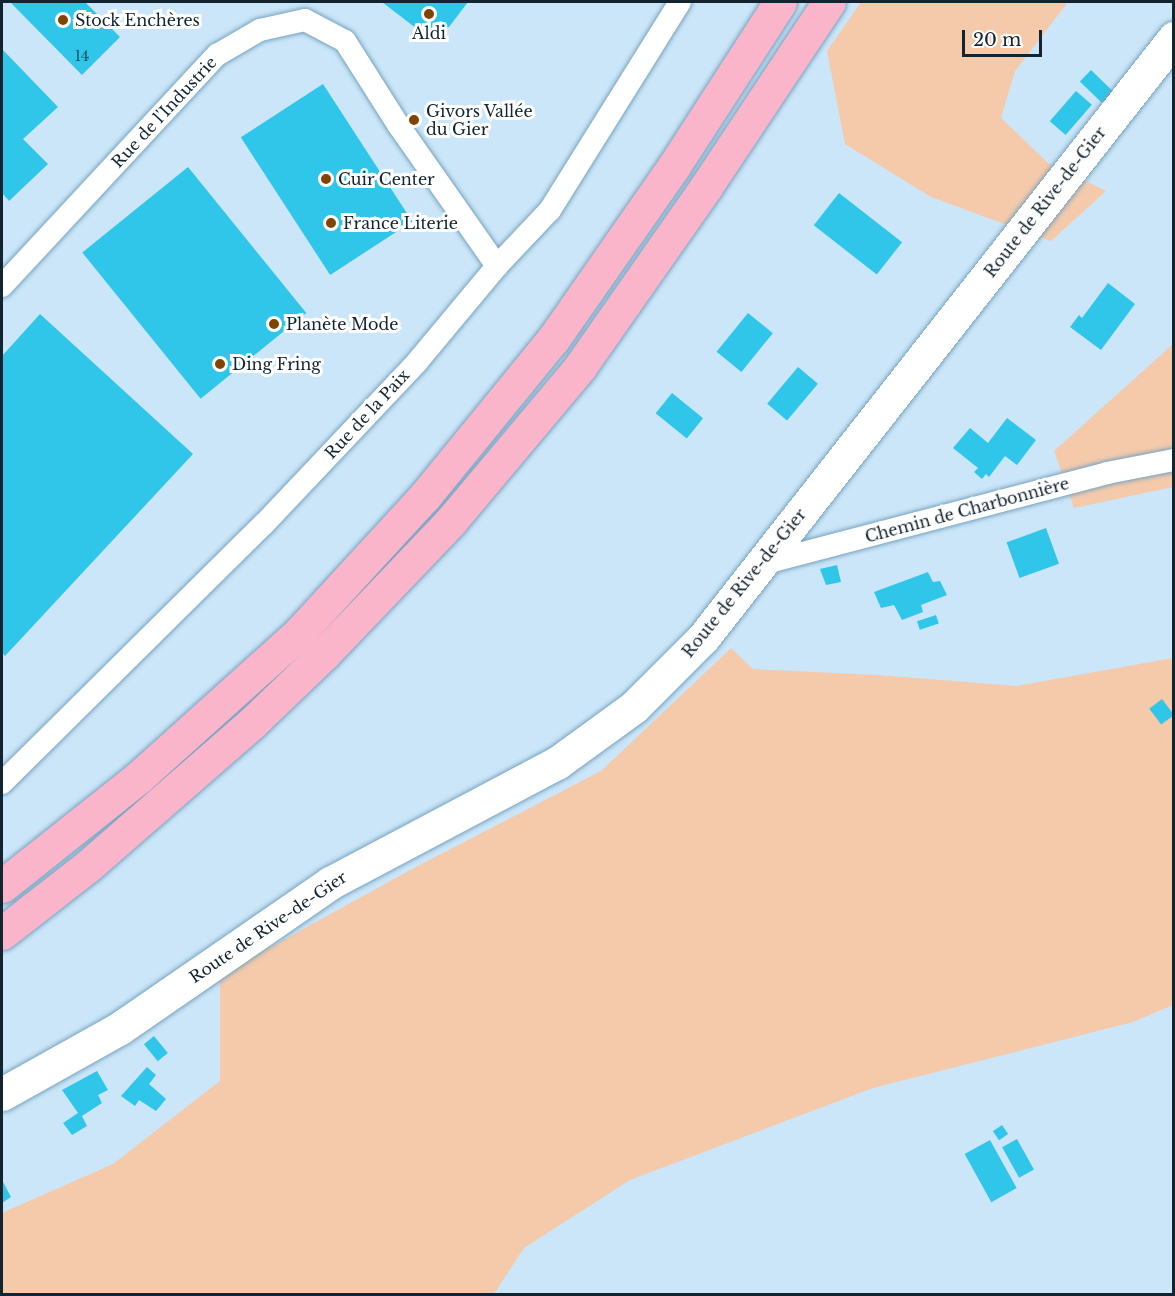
<!DOCTYPE html>
<meta charset="utf-8">
<style>
body{margin:0}
#map{position:relative;width:1175px;height:1296px;overflow:hidden;background:#cbe6f8;font-family:"Libre Baskerville",serif}
div>[style]{position:absolute}
[style*='--x']{left:calc(var(--x)*1px);top:calc(var(--y)*1px);width:calc(var(--w)*1px);rotate:calc(var(--a)*1deg)}
.green>*{inset:0;background:#f4caab}
.building>*{inset:0;background:#2fc6e9;transform-origin:0 0}
.roads{filter:drop-shadow(0 0 2px #77a3c0) drop-shadow(0 0 2px #77a3c0)}
.minor>*{height:22px;margin:-11px;padding:0 11px;transform-origin:11px;border-radius:11px;background:#fff}
.secondary>*{height:33px;margin:-16.5px;padding:0 16.5px;transform-origin:16.5px;border-radius:16.5px;background:#fff}
.motorway>*{height:33px;margin:-16.5px;padding:0 16.5px;transform-origin:16.5px;border-radius:16.5px;background:#fab5cb}
.dots>*{width:16px;height:16px;translate:-50% -50%;box-sizing:border-box;border:3px solid #fff;border-radius:50%}
span{translate:-50% -50%;white-space:nowrap;text-align:center;line-height:1.15;-webkit-text-stroke:6px #fff;paint-order:stroke}
.number-label{font-size:14px;color:#194c5e}
.number-label span{-webkit-text-stroke-width:0}
.poi-label{font-size:16px;color:#12242f}
.left{translate:0 -50%;text-align:left}
.street-label{font-size:16px;color:#12242f}
.frame{position:absolute;inset:0;border:3px solid #12242f;pointer-events:none}
.scale{position:absolute;left:962px;top:30px;width:80px;height:27px;box-sizing:border-box;border:3px solid #12242f;border-top:0;padding-left:8px;font-size:18px;line-height:21px;white-space:nowrap;color:#12242f;-webkit-text-stroke:4px #fff;paint-order:stroke}
</style>
<div id="map">
<div class="green">
<i style="clip-path:polygon(861px 2px,1068px 2px,1015px 71px,1001px 118px,1048px 163px,1106px 191px,1051px 241px,931px 197px,845px 144px,827px 51px)"></i>
<i style="clip-path:polygon(1173px 344px,1173px 487px,1074px 508px,1054px 451px)"></i>
<i style="clip-path:polygon(731px 648px,753px 669px,878px 675px,1017px 686px,1173px 658px,1173px 1005px,1133px 1022px,873px 1088px,630px 1180px,524px 1248px,494px 1294px,2px 1294px,2px 1213px,113px 1164px,220px 1081px,220px 975px,412px 869px,601px 771px)"></i>
</div>
<div class="building">
<i style="clip-path:polygon(10px 2px,85px 2px,120px 37px,82px 75px)"></i>
<i style="clip-path:polygon(382px 2px,468px 2px,449px 27px,421px 32px)"></i>
<i style="clip-path:polygon(2px 49px,58px 107px,23px 139px,48px 164px,9px 201px,2px 193px)"></i>
<i style="left:1091px;top:70px;width:33px;height:16px;rotate:44deg"></i>
<i style="left:323px;top:84px;width:164px;height:98px;rotate:57deg"></i>
<i style="left:1076px;top:91px;width:21px;height:40px;rotate:41deg"></i>
<i style="left:188px;top:167px;width:188px;height:136px;rotate:51deg"></i>
<i style="left:839px;top:193px;width:80px;height:41px;rotate:38deg"></i>
<i style="clip-path:polygon(1108px 283px,1135px 304px,1101px 350px,1070px 327px,1079px 315px,1082px 318px)"></i>
<i style="left:748px;top:313px;width:32px;height:50px;rotate:39deg"></i>
<i style="clip-path:polygon(40px 314px,193px 454px,5px 656px,2px 653px,2px 356px)"></i>
<i style="left:798px;top:367px;width:26px;height:48px;rotate:40deg"></i>
<i style="left:672px;top:393px;width:40px;height:26px;rotate:39deg"></i>
<i style="clip-path:polygon(1007px 418px,1036px 440px,1017px 465px,1005px 456px,989px 477px,986px 474px,982px 479px,974px 472px,978px 468px,953px 448px,970px 428px,988px 443px)"></i>
<i style="left:1046px;top:528px;width:38px;height:42px;rotate:70deg"></i>
<i style="clip-path:polygon(837px 565px,841px 582px,826px 585px,820px 569px)"></i>
<i style="clip-path:polygon(928px 572px,933px 582px,940px 581px,947px 595px,921px 605px,923px 612px,902px 620px,894px 605px,881px 608px,874px 592px)"></i>
<i style="left:936px;top:615px;width:9px;height:20px;rotate:72deg"></i>
<i style="left:1162px;top:699px;width:20px;height:16px;rotate:53deg"></i>
<i style="left:154px;top:1036px;width:22px;height:13px;rotate:51deg"></i>
<i style="clip-path:polygon(147px 1067px,156px 1075px,149px 1084px,166px 1099px,156px 1111px,139px 1100px,135px 1106px,121px 1096px)"></i>
<i style="clip-path:polygon(97px 1071px,108px 1090px,98px 1095px,102px 1103px,82px 1116px,87px 1126px,72px 1135px,63px 1123px,78px 1113px,62px 1090px)"></i>
<i style="left:1002px;top:1125px;width:11px;height:11px;rotate:56deg"></i>
<i style="left:1017px;top:1139px;width:35px;height:17px;rotate:61deg"></i>
<i style="left:990px;top:1140px;width:55px;height:29px;rotate:61deg"></i>
<i style="clip-path:polygon(2px 1180px,11px 1197px,2px 1203px)"></i>
</div>
<div class="roads">
<div class="minor">
<i style="--x:2;--y:286;--w:316;--a:-47.1"></i>
<i style="--x:217;--y:55;--w:50;--a:-30.2"></i>
<i style="--x:260;--y:30;--w:46;--a:-12.5"></i>
<i style="--x:305;--y:20;--w:45;--a:27.7"></i>
<i style="--x:345;--y:41;--w:101;--a:57.6"></i>
<i style="--x:399;--y:126;--w:171;--a:55"></i>
<i style="--x:761;--y:564;--w:358;--a:-14.7"></i>
<i style="--x:1107;--y:473;--w:68;--a:-11"></i>
<i style="--x:2;--y:783;--w:368;--a:-44.7"></i>
<i style="--x:264;--y:524;--w:223;--a:-46.6"></i>
<i style="--x:417;--y:362;--w:125;--a:-50.2"></i>
<i style="--x:497;--y:266;--w:77;--a:-46.6"></i>
<i style="--x:550;--y:210;--w:245;--a:-58"></i>
</div>
<div class="secondary">
<i style="--x:2;--y:1094;--w:135;--a:-29.2"></i>
<i style="--x:120;--y:1028;--w:255;--a:-34.6"></i>
<i style="--x:330;--y:883;--w:257;--a:-27.9"></i>
<i style="--x:557;--y:763;--w:95;--a:-36"></i>
<i style="--x:634;--y:707;--w:98;--a:-45"></i>
<i style="--x:703;--y:638;--w:763;--a:-51.87"></i>
</div>
<div class="motorway">
<i style="--x:2;--y:886;--w:175;--a:-38.5"></i>
<i style="--x:139;--y:777;--w:215;--a:-42"></i>
<i style="--x:299;--y:633;--w:186;--a:-47.4"></i>
<i style="--x:425;--y:496;--w:204;--a:-50.8"></i>
<i style="--x:554;--y:338;--w:210;--a:-55.1"></i>
<i style="--x:674;--y:166;--w:195;--a:-57.1"></i>
<i style="--x:2;--y:933;--w:109;--a:-37.9"></i>
<i style="--x:88;--y:866;--w:218;--a:-41.1"></i>
<i style="--x:252;--y:723;--w:101;--a:-43.8"></i>
<i style="--x:325;--y:653;--w:182;--a:-46.3"></i>
<i style="--x:451;--y:521;--w:201;--a:-50"></i>
<i style="--x:580;--y:367;--w:220;--a:-55"></i>
<i style="--x:706;--y:187;--w:222;--a:-56.4"></i>
</div>
</div>
<div class="dots">
<i style="left:429px;top:14px;background:#814401"></i>
<i style="left:63px;top:20px;background:#814401"></i>
<i style="left:414px;top:120px;background:#814401"></i>
<i style="left:326px;top:179px;background:#814401"></i>
<i style="left:331px;top:223px;background:#814401"></i>
<i style="left:274px;top:324px;background:#814401"></i>
<i style="left:220px;top:364px;background:#814401"></i>
</div>
<div class="number-label">
<span style="left:82px;top:56px">14</span>
</div>
<div class="poi-label">
<span class="left" style="left:75px;top:20px">Stock Enchères</span>
<span style="left:429px;top:33px">Aldi</span>
<span class="left" style="left:426px;top:120px">Givors Vallée<br>du Gier</span>
<span class="left" style="left:338px;top:179px">Cuir Center</span>
<span class="left" style="left:343px;top:223px">France Literie</span>
<span class="left" style="left:286px;top:324px">Planète Mode</span>
<span class="left" style="left:232px;top:364px">Ding Fring</span>
</div>
<div class="street-label">
<span style="left:164px;top:112px;rotate:-47deg">Rue de l'Industrie</span>
<span style="left:1045px;top:202px;rotate:-52deg">Route de Rive-de-Gier</span>
<span style="left:367px;top:414px;rotate:-47deg">Rue de la Paix</span>
<span style="left:967px;top:510px;rotate:-15deg">Chemin de Charbonnière</span>
<span style="left:744px;top:583px;rotate:-51deg">Route de Rive-de-Gier</span>
<span style="left:268px;top:927px;rotate:-34deg">Route de Rive-de-Gier</span>
</div>
<div class="frame"></div>
<div class="scale">20 m</div>
</div>
